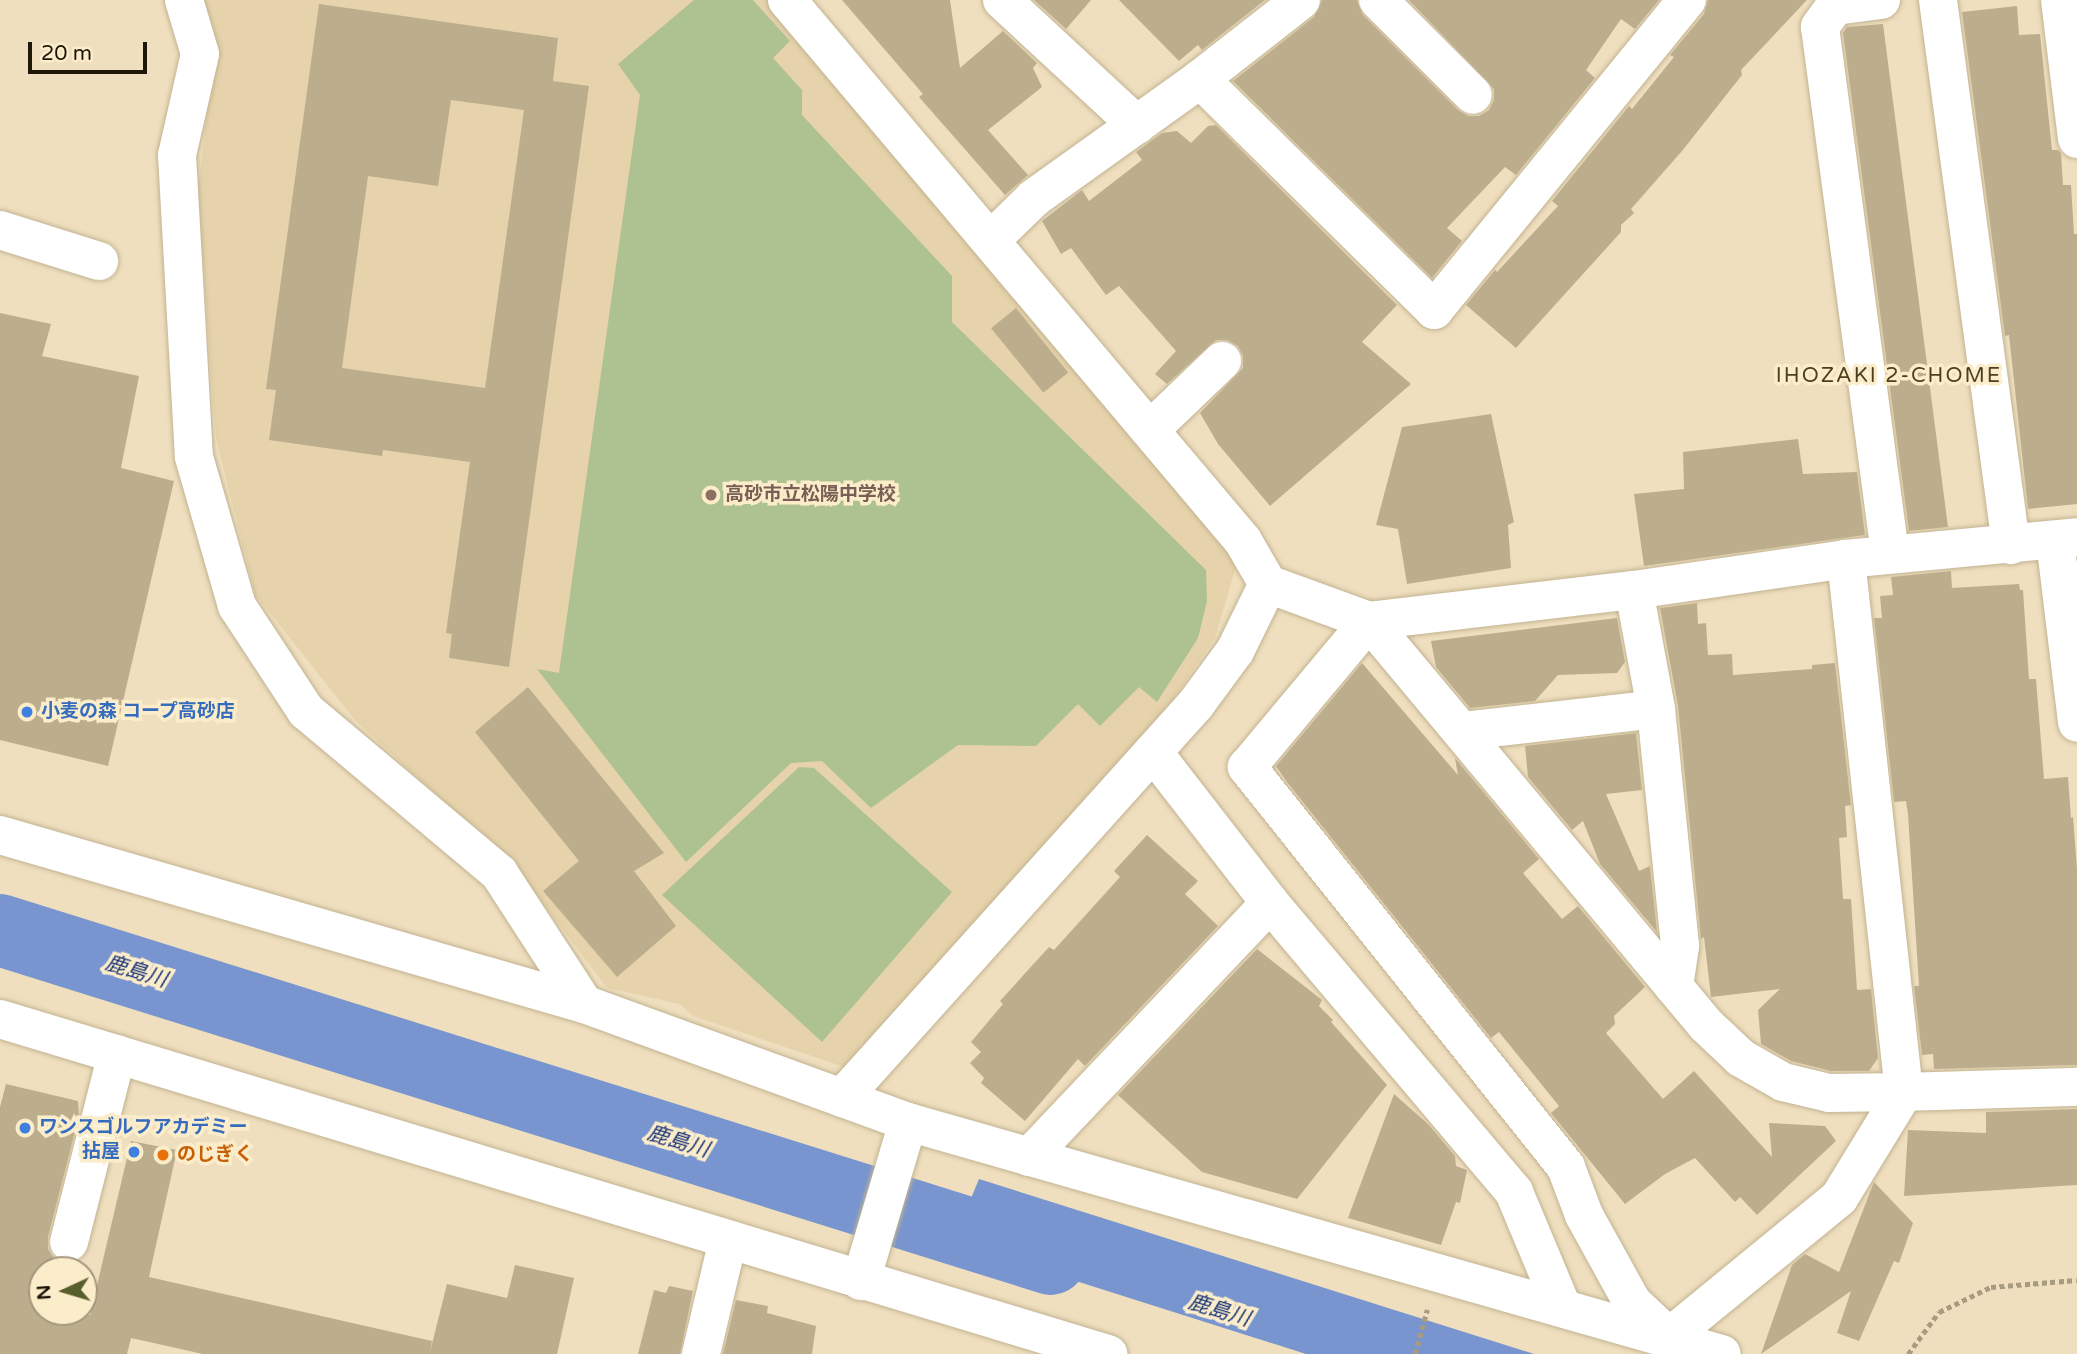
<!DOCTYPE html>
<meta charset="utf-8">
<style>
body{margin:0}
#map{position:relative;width:2077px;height:1354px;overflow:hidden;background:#efdfbe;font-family:"Varela Round","Noto Sans JP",sans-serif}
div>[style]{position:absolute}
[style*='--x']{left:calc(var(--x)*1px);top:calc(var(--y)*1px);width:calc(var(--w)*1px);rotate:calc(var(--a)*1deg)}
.built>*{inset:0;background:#e6d3ab}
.green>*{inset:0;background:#aec191}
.water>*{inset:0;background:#7895cf}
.river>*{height:72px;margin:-36px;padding:0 36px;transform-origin:36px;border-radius:36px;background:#7895cf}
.building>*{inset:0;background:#bcae8d;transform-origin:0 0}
.path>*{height:4.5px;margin-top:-2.25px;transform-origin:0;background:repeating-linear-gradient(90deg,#a79b81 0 5px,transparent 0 8.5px)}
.roads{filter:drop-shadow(0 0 2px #c2b392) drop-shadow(0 0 2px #c2b392)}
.street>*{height:38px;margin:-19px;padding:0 19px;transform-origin:19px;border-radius:19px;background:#fff}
.secondary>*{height:38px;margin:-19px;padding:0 19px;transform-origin:19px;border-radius:19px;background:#fff}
.dots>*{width:19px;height:19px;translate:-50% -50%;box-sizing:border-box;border:4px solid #fcedca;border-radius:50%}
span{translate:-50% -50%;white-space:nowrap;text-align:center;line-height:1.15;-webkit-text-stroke:7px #fcedca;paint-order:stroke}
.education-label{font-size:19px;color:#785e54;font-weight:700}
.left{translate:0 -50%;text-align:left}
.shop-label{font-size:19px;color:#366cbe;font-weight:700}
.right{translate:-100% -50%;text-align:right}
.food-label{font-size:19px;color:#c56008;font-weight:700}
.neighbourhood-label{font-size:21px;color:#4b3e21;letter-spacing:2px}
.water-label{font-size:21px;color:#173378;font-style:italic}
.north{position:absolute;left:28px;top:1256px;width:70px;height:70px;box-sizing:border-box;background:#fcedca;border:2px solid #a3977e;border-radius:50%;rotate:266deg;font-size:19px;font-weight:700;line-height:28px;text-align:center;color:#1d170b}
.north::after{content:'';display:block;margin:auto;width:24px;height:32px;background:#585e2c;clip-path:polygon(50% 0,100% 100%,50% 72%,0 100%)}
.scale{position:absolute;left:28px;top:42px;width:119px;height:32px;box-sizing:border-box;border:4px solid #1d170b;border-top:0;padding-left:9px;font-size:21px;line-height:24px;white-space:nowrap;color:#1d170b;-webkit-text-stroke:5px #fcedca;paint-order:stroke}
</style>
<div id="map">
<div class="built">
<i style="clip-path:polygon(200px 0,771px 0,1240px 553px,1215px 638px,1160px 718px,850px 1069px,693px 1016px,680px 1004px,607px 988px,520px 873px,354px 719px,255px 594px,216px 438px,198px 190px,214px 54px)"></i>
</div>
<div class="green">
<i style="clip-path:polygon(694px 0,753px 0,790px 41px,773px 58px,802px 90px,802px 115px,952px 276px,952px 322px,1206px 570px,1207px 601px,1198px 638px,1157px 702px,1139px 687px,1100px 726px,1078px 704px,1036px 746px,958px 745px,871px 808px,822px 761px,791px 763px,686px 862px,537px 669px,559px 673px,640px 95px,618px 64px)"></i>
<i style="clip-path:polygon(799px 767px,814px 768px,952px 892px,822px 1042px,662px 895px)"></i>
</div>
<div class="water">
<i style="clip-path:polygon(979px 1179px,1534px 1354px,1306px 1354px,953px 1242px)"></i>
</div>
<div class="river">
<i style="--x:0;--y:930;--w:1101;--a:17.38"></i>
</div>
<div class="building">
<i style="clip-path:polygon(842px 0,950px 0,960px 68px,1003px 31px,1037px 63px,1033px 68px,1042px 87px,988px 130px,1028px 175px,1005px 195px,919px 97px,923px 94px)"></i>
<i style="clip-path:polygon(1034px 0,1091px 0,1066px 29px)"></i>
<i style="clip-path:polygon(1119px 0,1265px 0,1202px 50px,1198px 45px,1179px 61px)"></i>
<i style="clip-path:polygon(1322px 0,1357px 0,1363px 15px,1458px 110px,1468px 116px,1479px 116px,1489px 110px,1494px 100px,1494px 89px,1409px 0,1659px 0,1635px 29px,1621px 19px,1586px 70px,1595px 78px,1516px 175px,1505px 167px,1447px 228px,1462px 241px,1432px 278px,1233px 81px,1314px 17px)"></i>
<i style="clip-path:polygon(1708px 0,1807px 0,1741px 70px,1742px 75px,1682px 151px,1631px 209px,1634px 213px,1621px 225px,1621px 232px,1516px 348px,1466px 305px,1495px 270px,1497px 272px,1558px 206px,1552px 201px,1629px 106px,1632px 109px,1674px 57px,1670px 55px,1704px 14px)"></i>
<i style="clip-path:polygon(evenodd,319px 4px,558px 38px,553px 81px,589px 86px,509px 667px,449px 658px,452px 634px,446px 633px,470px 462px,383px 450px,382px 456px,269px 440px,276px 390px,266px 389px,319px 4px,451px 100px,524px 110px,485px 388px,342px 368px,368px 176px,438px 186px,451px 100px)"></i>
<i style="clip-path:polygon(2017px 6px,2019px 35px,2040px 34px,2052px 150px,2058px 150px,2061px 153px,2063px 185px,2071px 185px,2074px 234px,2077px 234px,2077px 504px,2028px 509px,2009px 335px,2005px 336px,1962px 12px)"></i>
<i style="clip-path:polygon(1883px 24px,1948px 527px,1909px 531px,1843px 33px,1847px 27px)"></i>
<i style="clip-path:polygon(1216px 125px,1397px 305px,1362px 342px,1411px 384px,1270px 506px,1218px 444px,1200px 413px,1243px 368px,1243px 356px,1238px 346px,1227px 340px,1216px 340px,1167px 384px,1155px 374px,1176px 351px,1119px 286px,1106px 295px,1071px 248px,1061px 254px,1042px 221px,1082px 190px,1089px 201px,1142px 160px,1136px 152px,1162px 133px,1177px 131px,1191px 143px,1208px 126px)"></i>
<i style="left:1016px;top:308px;width:83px;height:32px;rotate:51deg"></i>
<i style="clip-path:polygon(0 313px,51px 324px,42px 356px,139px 376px,121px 468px,174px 481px,108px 766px,0 740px)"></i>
<i style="clip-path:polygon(1491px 414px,1514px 522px,1508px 525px,1511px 568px,1407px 584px,1398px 529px,1376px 525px,1402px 427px)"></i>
<i style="clip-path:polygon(1798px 439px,1803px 474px,1857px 472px,1865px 535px,1644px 566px,1634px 494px,1684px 489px,1683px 452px)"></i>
<i style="clip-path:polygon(1951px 571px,1952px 588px,2019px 584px,2020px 590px,2023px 590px,2029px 679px,2036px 679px,2044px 779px,2068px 777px,2071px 818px,2073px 817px,2077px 869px,2077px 1065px,1934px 1069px,1933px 1054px,1922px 1055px,1914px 986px,1919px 986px,1908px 814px,1906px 801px,1894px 802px,1874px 618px,1882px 618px,1880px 596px,1893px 595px,1891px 577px)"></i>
<i style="clip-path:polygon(1697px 603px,1698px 624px,1706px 623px,1708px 655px,1732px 654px,1733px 675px,1812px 669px,1812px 665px,1835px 663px,1851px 805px,1845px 806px,1847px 837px,1839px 838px,1843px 899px,1851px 899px,1857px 990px,1871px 989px,1878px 1058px,1869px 1071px,1831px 1071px,1791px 1061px,1761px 1044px,1758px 1010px,1780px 989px,1711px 997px,1704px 937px,1701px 939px,1678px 706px,1660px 608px)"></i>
<i style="clip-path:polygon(1617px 618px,1625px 662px,1617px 673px,1558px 675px,1535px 701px,1470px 708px,1436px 667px,1431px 641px)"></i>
<i style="clip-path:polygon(1362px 663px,1458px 775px,1455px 758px,1539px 859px,1523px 873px,1562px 919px,1578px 906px,1645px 987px,1614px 1016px,1615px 1024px,1606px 1033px,1663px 1099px,1694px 1071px,1772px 1157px,1769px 1123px,1825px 1126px,1836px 1141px,1757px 1215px,1740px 1197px,1735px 1202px,1695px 1158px,1665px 1174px,1625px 1204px,1551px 1113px,1559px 1106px,1499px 1032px,1491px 1038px,1287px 782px,1276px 766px)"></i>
<i style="clip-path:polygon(528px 687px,664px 853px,634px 871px,676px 926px,617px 977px,543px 891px,579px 861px,475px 732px)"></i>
<i style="clip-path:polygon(1636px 733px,1642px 790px,1606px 794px,1639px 871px,1650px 866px,1657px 932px,1600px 864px,1583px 821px,1572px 830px,1528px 777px,1525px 746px)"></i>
<i style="clip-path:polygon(1147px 835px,1198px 881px,1185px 894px,1218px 926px,1085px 1066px,1078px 1059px,1025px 1121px,981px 1083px,984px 1078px,970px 1063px,981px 1052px,971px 1042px,1003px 1004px,1000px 1001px,1049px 947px,1054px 950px,1120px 877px,1114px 871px)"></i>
<i style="clip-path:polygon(1257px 949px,1322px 1000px,1319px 1006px,1333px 1020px,1331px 1022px,1387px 1085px,1297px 1199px,1202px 1172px,1118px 1095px)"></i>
<i style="clip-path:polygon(6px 1084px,78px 1101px,79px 1116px,48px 1237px,48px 1249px,53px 1257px,64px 1263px,79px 1261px,79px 1270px,42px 1270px,42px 1312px,90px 1315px,131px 1141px,177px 1150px,149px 1277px,432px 1341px,430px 1352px,447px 1284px,507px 1298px,515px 1265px,574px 1278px,557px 1354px,203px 1354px,131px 1338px,127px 1354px,0 1354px,0 1107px)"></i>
<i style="clip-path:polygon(1394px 1094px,1428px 1124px,1455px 1156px,1456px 1166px,1467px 1170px,1460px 1203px,1456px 1202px,1441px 1245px,1348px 1218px)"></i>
<i style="clip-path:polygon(2077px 1109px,2077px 1185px,1904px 1196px,1908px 1130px,1986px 1133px,1986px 1112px)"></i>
<i style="clip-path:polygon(1874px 1182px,1913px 1223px,1899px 1263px,1894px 1261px,1859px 1341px,1837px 1333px,1851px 1291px,1761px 1354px,1792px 1265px,1805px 1254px,1839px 1272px)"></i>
<i style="clip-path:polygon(669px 1286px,693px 1291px,680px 1354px,638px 1354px,654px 1290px,666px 1293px)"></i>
<i style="clip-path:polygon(736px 1300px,768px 1306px,767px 1313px,816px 1326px,812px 1354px,723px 1354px)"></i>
</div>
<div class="path">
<i style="--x:1415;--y:1354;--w:46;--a:-74.7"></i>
<i style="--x:1908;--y:1354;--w:52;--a:-53.6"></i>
<i style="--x:1939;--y:1312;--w:58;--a:-25.7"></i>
<i style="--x:1991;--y:1287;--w:86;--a:-4.7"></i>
</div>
<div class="roads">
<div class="street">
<i style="--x:184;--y:0;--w:56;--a:73.5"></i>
<i style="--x:200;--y:54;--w:104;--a:102.8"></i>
<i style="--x:177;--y:155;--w:302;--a:86.8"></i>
<i style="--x:194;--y:457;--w:155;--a:73.9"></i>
<i style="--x:237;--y:606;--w:126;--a:56.7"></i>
<i style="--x:306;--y:711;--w:252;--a:40"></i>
<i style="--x:499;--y:873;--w:156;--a:57"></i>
<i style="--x:787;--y:0;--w:708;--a:49.87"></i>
<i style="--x:1243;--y:541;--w:50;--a:59.8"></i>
<i style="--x:1268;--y:584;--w:108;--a:20.1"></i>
<i style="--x:1369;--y:621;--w:267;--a:-6.7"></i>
<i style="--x:1634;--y:590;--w:214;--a:-8.3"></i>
<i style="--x:1846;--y:559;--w:232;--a:-5.4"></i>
<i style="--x:1002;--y:0;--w:184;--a:42.8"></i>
<i style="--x:1378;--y:0;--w:134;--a:45"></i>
<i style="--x:1881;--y:0;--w:46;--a:172.6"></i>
<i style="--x:1835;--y:6;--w:26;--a:126"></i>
<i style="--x:1820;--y:27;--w:532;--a:82.43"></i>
<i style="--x:1938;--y:0;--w:550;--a:82.37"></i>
<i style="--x:2060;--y:0;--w:140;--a:83"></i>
<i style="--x:1200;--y:79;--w:329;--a:44.6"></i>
<i style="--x:1434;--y:310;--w:400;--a:-50.8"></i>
<i style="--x:0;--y:230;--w:104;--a:17.4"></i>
<i style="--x:991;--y:240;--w:60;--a:-44.3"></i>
<i style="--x:1034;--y:198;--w:204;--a:-35.6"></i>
<i style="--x:1200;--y:79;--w:128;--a:-38"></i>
<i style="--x:1150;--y:430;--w:100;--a:-43.8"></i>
<i style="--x:2055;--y:540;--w:184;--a:83.1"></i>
<i style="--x:1846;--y:559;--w:536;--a:83.79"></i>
<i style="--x:1904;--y:1092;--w:124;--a:121.5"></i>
<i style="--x:1839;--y:1198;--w:220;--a:140.7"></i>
<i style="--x:1669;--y:1337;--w:51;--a:-136.6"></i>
<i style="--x:1632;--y:1302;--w:99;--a:-118.9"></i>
<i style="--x:1584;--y:1215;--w:51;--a:-110.6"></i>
<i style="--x:1566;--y:1167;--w:512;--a:-128.57"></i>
<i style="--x:1247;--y:767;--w:190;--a:-50.1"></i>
<i style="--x:1369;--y:621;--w:526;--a:50.17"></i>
<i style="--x:1706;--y:1025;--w:48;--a:43.3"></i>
<i style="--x:1741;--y:1058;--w:48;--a:29.7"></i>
<i style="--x:1783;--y:1082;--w:47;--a:13.4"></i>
<i style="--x:1829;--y:1093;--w:75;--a:-0.8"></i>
<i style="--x:1904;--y:1092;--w:173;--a:-1.7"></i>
<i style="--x:1634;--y:590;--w:121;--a:79.5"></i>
<i style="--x:1656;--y:709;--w:238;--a:84.2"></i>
<i style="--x:1680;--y:946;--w:41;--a:98.3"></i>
<i style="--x:1464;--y:731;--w:193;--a:-6.5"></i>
<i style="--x:1153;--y:752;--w:191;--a:52.2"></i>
<i style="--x:1270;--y:903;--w:378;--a:49.8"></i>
<i style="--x:1514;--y:1192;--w:125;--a:67.3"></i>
<i style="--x:0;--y:835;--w:608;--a:16.14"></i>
<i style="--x:584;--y:1004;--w:345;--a:20"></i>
<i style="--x:908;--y:1122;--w:166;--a:106.5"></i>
<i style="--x:842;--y:1098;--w:530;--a:-48.06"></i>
<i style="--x:1196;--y:704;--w:66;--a:-53.7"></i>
<i style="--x:1235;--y:651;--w:75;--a:-63.8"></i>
<i style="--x:1029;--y:1157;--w:350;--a:-46.5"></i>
<i style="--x:69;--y:1242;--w:194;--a:-75.7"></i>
<i style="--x:701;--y:1354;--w:117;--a:-76.7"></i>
</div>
<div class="secondary">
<i style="--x:0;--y:1019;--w:1158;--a:16.82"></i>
<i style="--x:908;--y:1122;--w:846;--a:15.91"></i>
</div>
</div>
<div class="dots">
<i style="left:711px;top:495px;background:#8d6e63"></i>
<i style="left:27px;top:712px;background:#3f7fe0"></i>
<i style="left:25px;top:1128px;background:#3f7fe0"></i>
<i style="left:134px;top:1152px;background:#3f7fe0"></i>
<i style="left:163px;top:1155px;background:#e8710a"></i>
</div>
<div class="education-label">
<span class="left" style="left:725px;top:495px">高砂市立松陽中学校</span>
</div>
<div class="shop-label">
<span class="left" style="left:41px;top:712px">小麦の森 コープ高砂店</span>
<span class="left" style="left:39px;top:1128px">ワンスゴルフアカデミー</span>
<span class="right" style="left:120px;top:1152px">拈屋</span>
</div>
<div class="food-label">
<span class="left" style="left:177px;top:1155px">のじぎく</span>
</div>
<div class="neighbourhood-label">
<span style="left:1889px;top:376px">IHOZAKI 2-CHOME</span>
</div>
<div class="water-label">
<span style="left:136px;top:972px;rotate:17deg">鹿島川</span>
<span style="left:678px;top:1142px;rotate:17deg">鹿島川</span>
<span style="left:1219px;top:1311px;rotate:17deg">鹿島川</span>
</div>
<div class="north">N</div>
<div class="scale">20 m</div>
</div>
